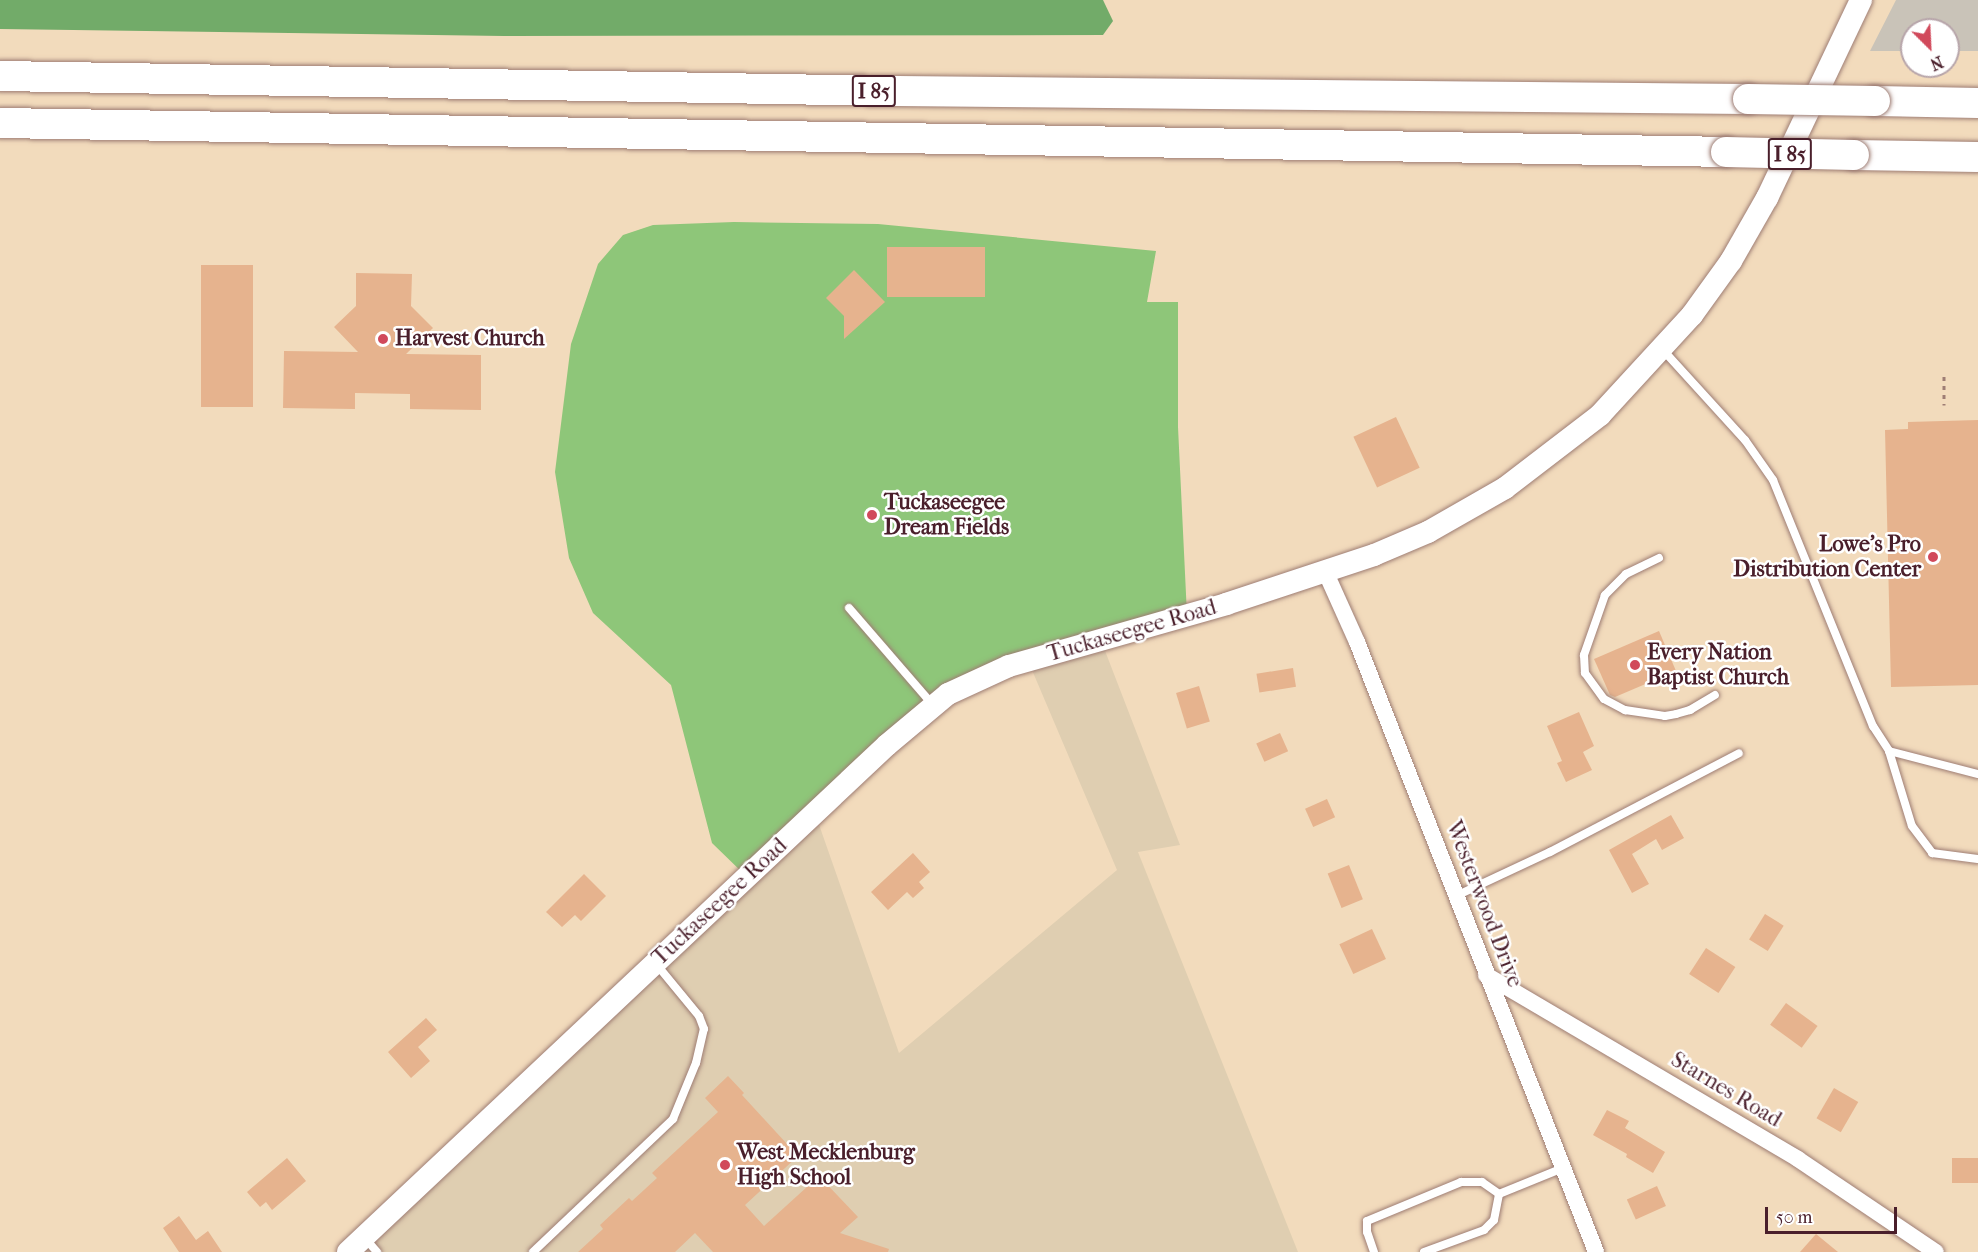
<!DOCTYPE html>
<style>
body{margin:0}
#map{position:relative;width:1978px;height:1252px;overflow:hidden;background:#f2dbbc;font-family:"IM FELL French Canon",serif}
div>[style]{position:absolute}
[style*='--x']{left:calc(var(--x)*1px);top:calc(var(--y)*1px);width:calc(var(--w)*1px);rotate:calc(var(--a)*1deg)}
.built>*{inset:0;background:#dfceb1}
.industrial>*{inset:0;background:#c9c3b8}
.green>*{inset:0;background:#8ec679}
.forest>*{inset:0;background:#72ab69}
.building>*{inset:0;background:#e6b38e;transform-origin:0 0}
.path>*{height:3px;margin-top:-1.5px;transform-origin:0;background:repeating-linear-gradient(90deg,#9e7d74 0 4.5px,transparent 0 9px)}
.roads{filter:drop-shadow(0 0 2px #9e7d74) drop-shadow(0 0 2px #9e7d74)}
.lane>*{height:8px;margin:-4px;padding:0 4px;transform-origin:4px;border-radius:4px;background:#fff}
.street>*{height:16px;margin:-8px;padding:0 8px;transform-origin:8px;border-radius:8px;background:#fff}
.secondary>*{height:22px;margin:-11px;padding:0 11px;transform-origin:11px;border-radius:11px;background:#fff}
.highway>*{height:30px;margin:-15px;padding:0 15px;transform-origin:15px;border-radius:15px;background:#fff}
.bridges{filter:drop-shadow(0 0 2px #9e7d74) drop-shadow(0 0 2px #9e7d74)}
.highway-bridge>*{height:30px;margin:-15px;padding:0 15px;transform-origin:15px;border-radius:15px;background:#fff}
.dots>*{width:16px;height:16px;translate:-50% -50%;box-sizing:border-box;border:3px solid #fff;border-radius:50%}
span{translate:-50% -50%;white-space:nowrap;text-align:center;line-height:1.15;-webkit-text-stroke:5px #fff;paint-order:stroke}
.shield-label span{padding:2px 4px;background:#fff;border:2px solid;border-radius:4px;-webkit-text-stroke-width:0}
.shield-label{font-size:21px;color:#4a1f2b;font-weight:700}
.poi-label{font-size:22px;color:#4a1f2b;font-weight:700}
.left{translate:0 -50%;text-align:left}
.right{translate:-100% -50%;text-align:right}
.street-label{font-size:22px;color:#4a1f2b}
.north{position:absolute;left:1900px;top:18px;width:60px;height:60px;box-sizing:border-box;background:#fff;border:2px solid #b7a5aa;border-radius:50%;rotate:156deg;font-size:16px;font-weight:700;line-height:24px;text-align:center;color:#4a1f2b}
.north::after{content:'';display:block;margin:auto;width:21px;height:27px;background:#d1495b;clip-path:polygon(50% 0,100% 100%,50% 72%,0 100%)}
.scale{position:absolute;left:1765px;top:1207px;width:132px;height:27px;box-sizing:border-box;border:3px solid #4a1f2b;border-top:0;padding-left:8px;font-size:18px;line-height:21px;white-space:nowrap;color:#4a1f2b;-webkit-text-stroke:4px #fff;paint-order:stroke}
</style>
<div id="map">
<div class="built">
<i style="clip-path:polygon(1102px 643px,1180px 845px,1138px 852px,1298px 1252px,352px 1252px,816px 816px,899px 1053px,1117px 870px,1029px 663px)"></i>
</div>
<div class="industrial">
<i style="clip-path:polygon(1896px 0,1978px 0,1978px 51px,1948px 51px,1948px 30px,1912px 30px,1912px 51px,1870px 51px)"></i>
</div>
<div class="green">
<i style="clip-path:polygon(734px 222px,878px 224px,1156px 251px,1147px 302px,1178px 302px,1178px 427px,1187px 615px,948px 694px,747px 877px,712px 843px,671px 685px,593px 613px,569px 558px,555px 472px,571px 344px,598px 264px,623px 235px,653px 225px)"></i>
</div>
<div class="forest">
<i style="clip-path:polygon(0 0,1103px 0,1113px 21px,1103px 35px,504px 36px,0 29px)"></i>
</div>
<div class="building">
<i style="left:887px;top:247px;width:98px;height:50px"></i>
<i style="left:253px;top:265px;width:142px;height:52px;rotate:90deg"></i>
<i style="clip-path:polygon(854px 270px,885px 302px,844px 339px,844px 316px,826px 298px)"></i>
<i style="clip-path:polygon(356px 273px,412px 274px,411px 306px,433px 328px,406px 354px,481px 355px,481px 410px,410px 409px,410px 394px,355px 393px,355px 409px,283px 408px,284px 351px,358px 352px,334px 327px,356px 306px)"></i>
<i style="left:1396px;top:417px;width:56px;height:47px;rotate:65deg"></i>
<i style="clip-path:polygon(1978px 420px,1978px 685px,1891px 687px,1885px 430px,1908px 429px,1908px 422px)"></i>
<i style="clip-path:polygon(1659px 631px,1676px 671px,1615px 697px,1610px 695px,1594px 659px)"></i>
<i style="left:1293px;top:668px;width:19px;height:37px;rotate:81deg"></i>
<i style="left:1199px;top:686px;width:37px;height:24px;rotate:73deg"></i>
<i style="clip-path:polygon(1579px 712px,1594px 746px,1583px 752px,1592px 770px,1566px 782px,1557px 763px,1562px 761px,1547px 726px)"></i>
<i style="left:1280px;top:733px;width:20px;height:26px;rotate:66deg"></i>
<i style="left:1327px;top:799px;width:20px;height:24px;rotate:66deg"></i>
<i style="clip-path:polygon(1671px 815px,1684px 838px,1662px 850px,1656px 839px,1632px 854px,1649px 884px,1632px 893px,1609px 850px)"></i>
<i style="clip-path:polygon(913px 853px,930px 872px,919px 882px,924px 888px,913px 898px,907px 892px,888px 910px,871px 892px)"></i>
<i style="left:1349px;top:865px;width:37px;height:23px;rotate:68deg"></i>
<i style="clip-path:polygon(584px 874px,606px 896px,581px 921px,575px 915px,562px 927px,546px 912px)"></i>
<i style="left:1765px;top:914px;width:22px;height:30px;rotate:32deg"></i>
<i style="left:1372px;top:929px;width:33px;height:36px;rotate:65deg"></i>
<i style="left:1706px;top:948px;width:35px;height:31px;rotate:33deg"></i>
<i style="left:1786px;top:1003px;width:39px;height:27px;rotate:36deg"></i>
<i style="clip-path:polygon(426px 1018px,437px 1030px,418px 1047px,430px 1061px,411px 1078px,388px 1052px)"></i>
<i style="clip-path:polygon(728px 1076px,744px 1093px,742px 1095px,798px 1156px,745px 1205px,764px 1226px,819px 1176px,858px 1217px,840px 1233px,889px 1249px,888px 1252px,713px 1252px,695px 1233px,675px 1252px,578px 1252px,603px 1229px,600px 1225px,629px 1198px,632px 1201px,657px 1178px,652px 1173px,718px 1112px,705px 1098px)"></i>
<i style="left:1834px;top:1088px;width:28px;height:35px;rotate:30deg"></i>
<i style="clip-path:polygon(1607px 1110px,1629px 1121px,1625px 1128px,1665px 1152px,1653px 1173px,1626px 1157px,1627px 1154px,1593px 1135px)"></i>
<i style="clip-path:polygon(287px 1158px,306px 1181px,272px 1210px,266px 1202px,260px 1207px,247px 1192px)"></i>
<i style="left:1978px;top:1158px;width:25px;height:26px;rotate:90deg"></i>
<i style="left:1657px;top:1186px;width:22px;height:33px;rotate:66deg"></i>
<i style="clip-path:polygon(179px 1216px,196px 1240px,208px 1231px,222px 1252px,179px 1252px,163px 1228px)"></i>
<i style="clip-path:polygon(1816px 1234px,1838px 1252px,1800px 1252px)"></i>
</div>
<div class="path">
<i style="--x:1944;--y:376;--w:29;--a:90"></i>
</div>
<div class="roads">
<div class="lane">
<i style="--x:1663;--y:350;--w:122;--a:47.7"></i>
<i style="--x:1745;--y:440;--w:49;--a:55"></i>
<i style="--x:1773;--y:480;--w:266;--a:67.9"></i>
<i style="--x:1873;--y:726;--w:30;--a:57"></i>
<i style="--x:1889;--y:751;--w:92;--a:14.5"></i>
<i style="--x:1659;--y:558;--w:37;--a:154"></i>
<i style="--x:1626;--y:574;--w:30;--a:135"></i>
<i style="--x:1605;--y:595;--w:64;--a:109.3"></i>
<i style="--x:1584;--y:655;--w:18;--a:87"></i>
<i style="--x:1585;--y:673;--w:32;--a:54"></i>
<i style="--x:1604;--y:699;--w:24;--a:28"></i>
<i style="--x:1625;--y:710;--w:40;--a:8.5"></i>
<i style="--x:1665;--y:716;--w:11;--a:-10"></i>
<i style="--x:1676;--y:714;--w:15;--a:-16"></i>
<i style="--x:1690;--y:710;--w:29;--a:-31"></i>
<i style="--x:849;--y:608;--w:128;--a:49.1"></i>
<i style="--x:1889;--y:751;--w:78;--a:73"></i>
<i style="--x:1912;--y:826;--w:34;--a:53"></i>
<i style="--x:1932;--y:853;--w:46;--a:7.4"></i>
<i style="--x:1456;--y:896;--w:104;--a:-25.1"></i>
<i style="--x:1550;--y:852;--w:213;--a:-27.6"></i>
<i style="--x:1499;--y:1194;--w:69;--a:-22.1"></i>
<i style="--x:364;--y:1237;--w:20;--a:49"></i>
<i style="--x:533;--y:1252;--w:193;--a:-43.5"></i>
<i style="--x:673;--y:1119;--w:61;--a:-67.7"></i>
<i style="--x:696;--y:1063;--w:35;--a:-77"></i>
<i style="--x:704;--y:1029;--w:14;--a:-111"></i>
<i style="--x:699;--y:1016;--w:66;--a:-129.5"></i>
<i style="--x:1374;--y:1252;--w:21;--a:-109"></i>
<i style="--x:1367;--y:1232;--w:11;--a:-90"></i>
<i style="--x:1367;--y:1221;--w:102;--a:-22.5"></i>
<i style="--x:1461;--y:1182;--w:21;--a:0"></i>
<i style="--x:1482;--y:1182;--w:21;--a:35"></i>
<i style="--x:1424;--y:1252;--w:64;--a:-20.1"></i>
<i style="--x:1484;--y:1230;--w:14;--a:-45"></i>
<i style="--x:1494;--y:1220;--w:26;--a:-79"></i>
</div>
<div class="street">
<i style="--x:1326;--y:573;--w:76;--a:65.8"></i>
<i style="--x:1357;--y:642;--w:655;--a:68.6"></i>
<i style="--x:1486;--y:975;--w:362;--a:30.5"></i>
<i style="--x:1798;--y:1159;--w:166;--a:34"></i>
</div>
<div class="secondary">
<i style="--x:348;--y:1252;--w:740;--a:-43.25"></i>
<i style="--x:887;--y:745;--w:80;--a:-39.9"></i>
<i style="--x:948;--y:694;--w:67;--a:-24.7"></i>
<i style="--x:1009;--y:666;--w:226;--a:-15.9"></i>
<i style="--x:1226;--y:604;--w:156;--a:-18.3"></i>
<i style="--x:1374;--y:555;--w:59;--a:-23.1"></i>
<i style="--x:1428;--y:532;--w:89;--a:-29.7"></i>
<i style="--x:1505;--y:488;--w:120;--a:-37.5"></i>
<i style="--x:1600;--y:415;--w:136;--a:-47.4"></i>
<i style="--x:1692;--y:315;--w:67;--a:-54.2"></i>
<i style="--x:1731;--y:261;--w:73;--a:-60.3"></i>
<i style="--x:1767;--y:198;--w:219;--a:-64.6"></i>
</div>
<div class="highway">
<i style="--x:0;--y:76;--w:897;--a:0.96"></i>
<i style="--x:897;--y:91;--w:851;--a:0.54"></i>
<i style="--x:1875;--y:101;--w:103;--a:1.1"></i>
<i style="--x:0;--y:123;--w:1726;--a:0.96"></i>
<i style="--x:1854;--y:155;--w:124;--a:0.9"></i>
</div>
</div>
<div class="bridges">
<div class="highway-bridge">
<i style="--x:1748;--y:99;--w:127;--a:0.9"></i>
<i style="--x:1726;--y:152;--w:128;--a:1.3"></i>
</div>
</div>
<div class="dots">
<i style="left:383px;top:339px;background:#d1495b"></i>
<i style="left:872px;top:515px;background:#d1495b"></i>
<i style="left:1933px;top:557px;background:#d1495b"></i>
<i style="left:1635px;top:665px;background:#d1495b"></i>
<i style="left:725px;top:1165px;background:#d1495b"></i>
</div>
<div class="shield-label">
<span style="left:874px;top:91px">I 85</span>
<span style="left:1790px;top:154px">I 85</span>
</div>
<div class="poi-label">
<span class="left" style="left:395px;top:339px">Harvest Church</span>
<span class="left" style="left:884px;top:515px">Tuckaseegee<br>Dream Fields</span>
<span class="right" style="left:1921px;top:557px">Lowe's Pro<br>Distribution Center</span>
<span class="left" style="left:1647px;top:665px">Every Nation<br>Baptist Church</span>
<span class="left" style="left:737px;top:1165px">West Mecklenburg<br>High School</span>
</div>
<div class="street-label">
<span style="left:1132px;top:631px;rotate:-16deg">Tuckaseegee Road</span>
<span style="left:720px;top:902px;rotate:-43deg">Tuckaseegee Road</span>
<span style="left:1484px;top:904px;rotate:69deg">Westerwood Drive</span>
<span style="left:1726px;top:1090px;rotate:31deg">Starnes Road</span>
</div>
<div class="north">N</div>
<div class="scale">50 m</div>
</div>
